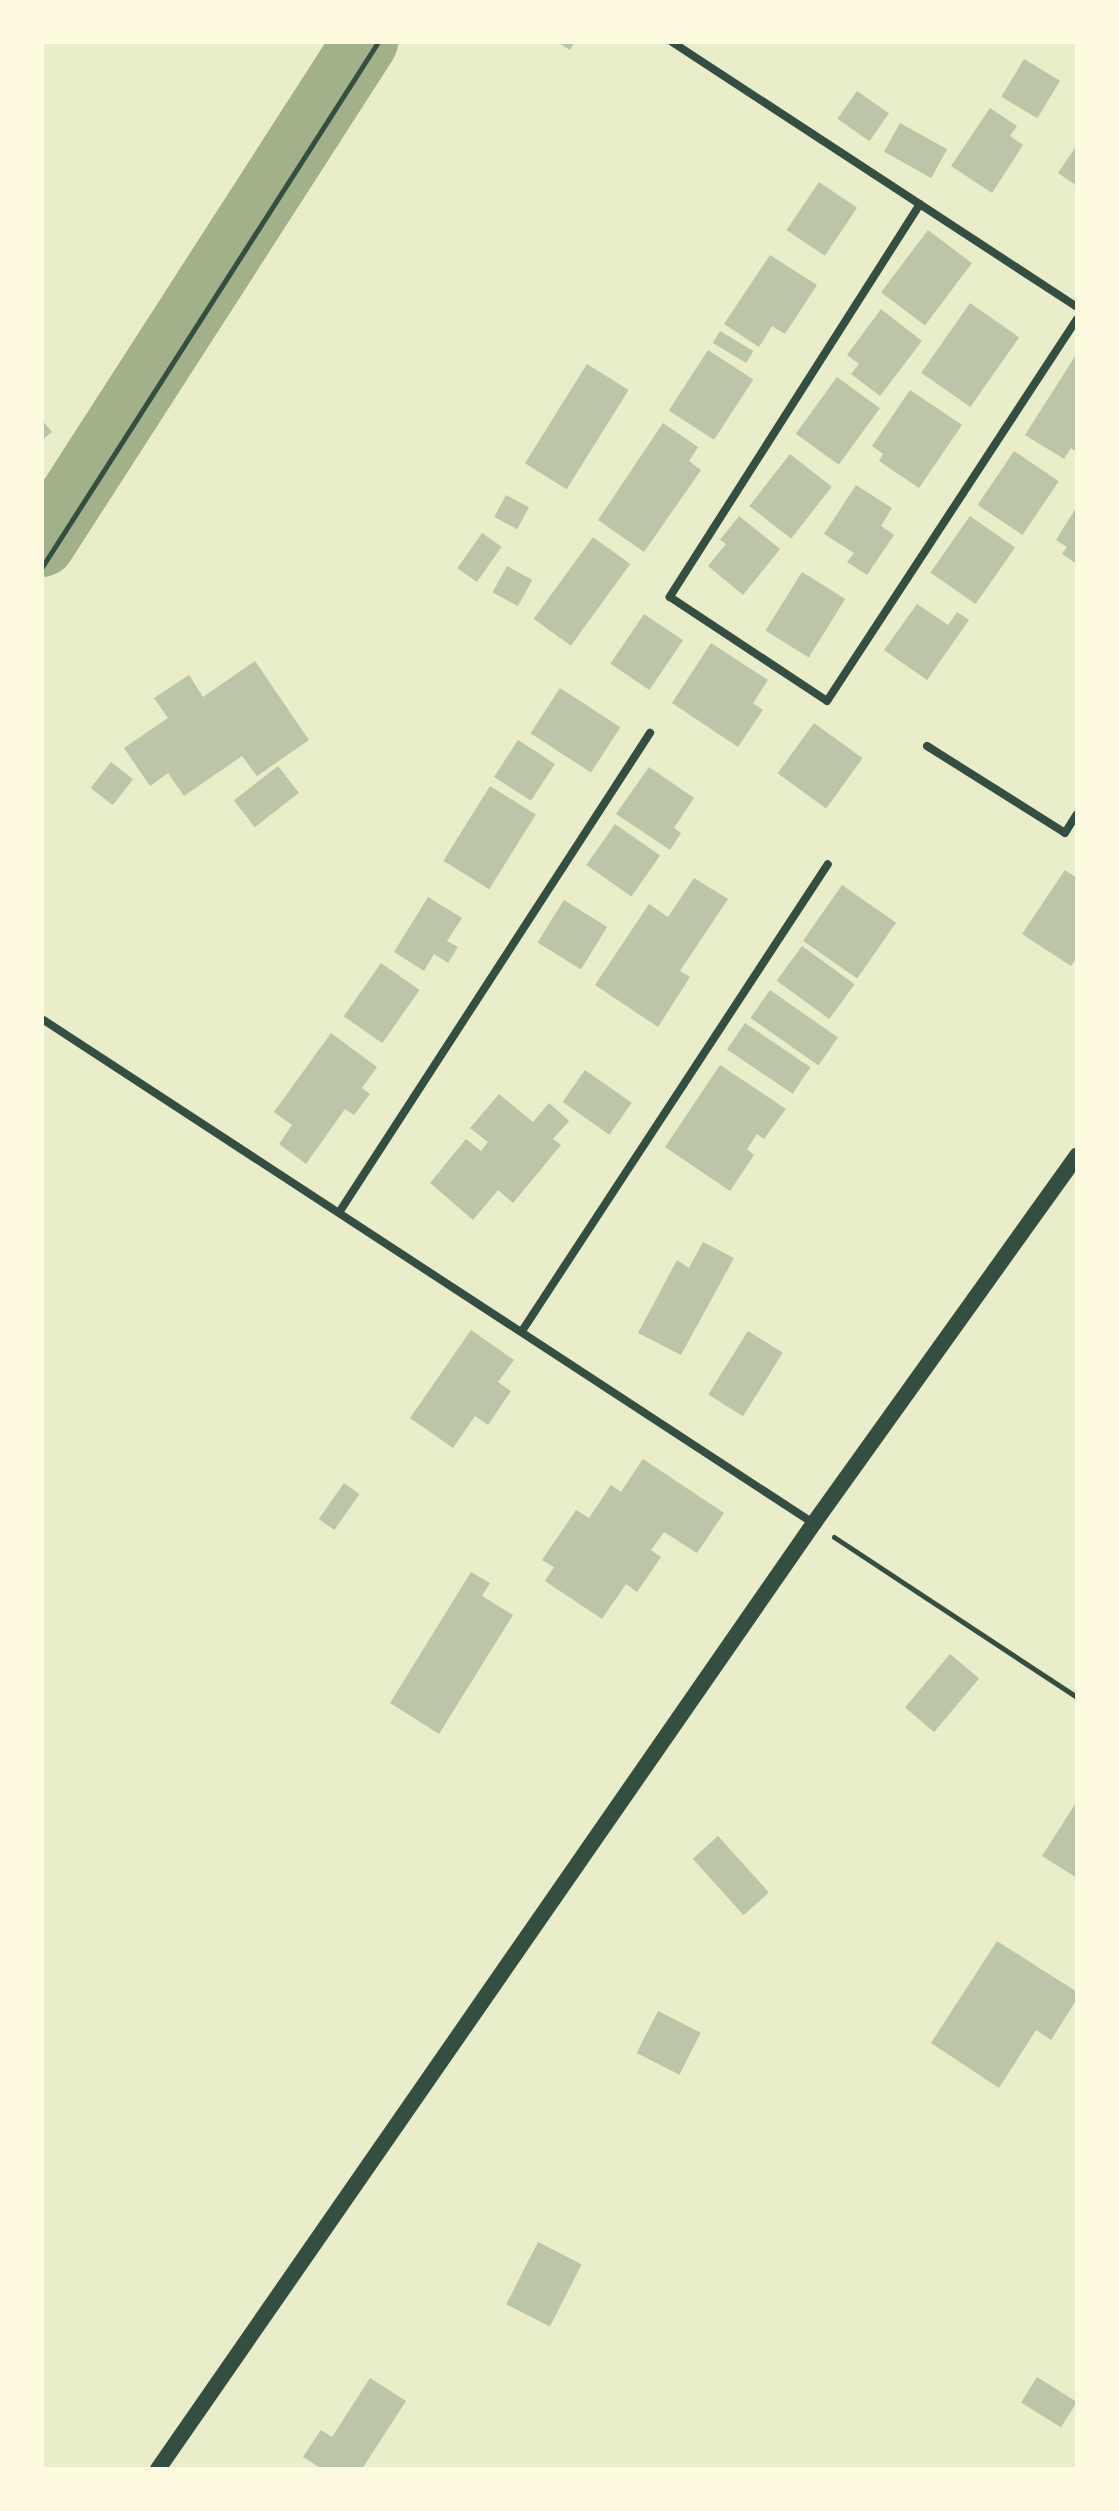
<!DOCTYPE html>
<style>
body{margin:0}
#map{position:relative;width:1119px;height:2511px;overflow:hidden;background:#e9edc9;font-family:"Noto Serif",serif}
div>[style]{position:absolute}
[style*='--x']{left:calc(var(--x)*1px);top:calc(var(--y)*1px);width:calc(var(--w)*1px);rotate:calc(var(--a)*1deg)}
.river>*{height:66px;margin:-33px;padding:0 33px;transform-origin:33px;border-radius:33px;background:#a3b18a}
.building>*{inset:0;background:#bcc5a7;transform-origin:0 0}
.path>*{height:5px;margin:-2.5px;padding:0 2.5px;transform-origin:2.5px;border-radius:2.5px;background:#344e41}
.minor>*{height:8px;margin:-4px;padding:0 4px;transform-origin:4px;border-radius:4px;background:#344e41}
.secondary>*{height:16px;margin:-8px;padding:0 8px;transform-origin:8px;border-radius:8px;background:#344e41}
span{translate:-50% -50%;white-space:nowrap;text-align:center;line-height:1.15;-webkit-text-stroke:8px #fefae0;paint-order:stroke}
.frame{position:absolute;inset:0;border:44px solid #fefae0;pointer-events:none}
</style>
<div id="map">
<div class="river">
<i style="--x:42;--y:544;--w:597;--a:-57.24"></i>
</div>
<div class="building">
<i style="clip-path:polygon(557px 42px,575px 42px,570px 50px)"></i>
<i style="left:1024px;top:59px;width:42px;height:44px;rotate:31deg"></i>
<i style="left:857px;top:91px;width:39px;height:34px;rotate:35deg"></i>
<i style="clip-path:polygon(990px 108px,1017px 126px,1010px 136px,1023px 145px,992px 193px,951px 166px)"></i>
<i style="left:900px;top:123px;width:54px;height:33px;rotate:29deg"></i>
<i style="clip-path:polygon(1077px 145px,1077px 186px,1058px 173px)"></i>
<i style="left:819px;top:182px;width:46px;height:58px;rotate:34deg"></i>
<i style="left:928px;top:230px;width:55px;height:78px;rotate:37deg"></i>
<i style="clip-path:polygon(770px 255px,817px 285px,785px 334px,772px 326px,759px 347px,724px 324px)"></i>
<i style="left:970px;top:303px;width:60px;height:85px;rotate:35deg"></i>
<i style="clip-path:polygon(881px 309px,922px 341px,880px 396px,851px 374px,859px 364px,847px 355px)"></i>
<i style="left:720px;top:331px;width:39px;height:14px;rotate:31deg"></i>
<i style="left:708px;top:350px;width:54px;height:72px;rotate:33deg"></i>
<i style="clip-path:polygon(1077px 353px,1077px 452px,1071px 448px,1064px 459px,1025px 435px)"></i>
<i style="left:587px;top:364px;width:49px;height:117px;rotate:32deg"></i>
<i style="left:837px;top:377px;width:53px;height:70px;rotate:36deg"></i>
<i style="clip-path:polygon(910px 390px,962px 425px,919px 488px,879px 461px,883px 454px,872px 446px)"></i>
<i style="clip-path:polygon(42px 420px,52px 432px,42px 440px)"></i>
<i style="clip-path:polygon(663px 423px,698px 447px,689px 461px,701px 470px,644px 552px,598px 520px)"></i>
<i style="left:1014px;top:451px;width:54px;height:65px;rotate:34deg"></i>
<i style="left:790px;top:454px;width:53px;height:66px;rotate:38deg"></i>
<i style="clip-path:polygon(856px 485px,892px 508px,881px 526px,894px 535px,867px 575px,847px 562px,854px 553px,824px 534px)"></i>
<i style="left:506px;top:495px;width:26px;height:25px;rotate:28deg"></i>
<i style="clip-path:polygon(1077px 506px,1077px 564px,1062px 554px,1067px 547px,1056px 540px)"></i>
<i style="clip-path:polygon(739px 516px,780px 549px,743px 595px,708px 566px,726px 544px,720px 540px)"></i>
<i style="left:970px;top:516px;width:55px;height:69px;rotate:35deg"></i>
<i style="left:482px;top:533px;width:24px;height:43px;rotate:35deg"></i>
<i style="left:593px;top:537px;width:46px;height:101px;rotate:36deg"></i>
<i style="left:507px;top:566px;width:29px;height:30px;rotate:29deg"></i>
<i style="left:802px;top:572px;width:51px;height:69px;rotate:32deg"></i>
<i style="clip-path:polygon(917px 604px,948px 625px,957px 612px,969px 620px,927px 680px,884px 650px)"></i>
<i style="left:644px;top:614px;width:47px;height:60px;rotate:34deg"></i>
<i style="clip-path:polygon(711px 643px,768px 680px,753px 703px,763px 710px,738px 747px,672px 703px)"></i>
<i style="clip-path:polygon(255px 661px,309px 740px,257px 776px,242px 756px,184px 796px,168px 773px,150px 786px,124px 748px,168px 718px,154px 698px,189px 675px,203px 697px)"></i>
<i style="left:560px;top:688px;width:72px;height:54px;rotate:33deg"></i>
<i style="left:814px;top:723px;width:60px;height:62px;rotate:36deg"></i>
<i style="left:518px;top:740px;width:44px;height:44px;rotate:33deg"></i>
<i style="left:111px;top:762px;width:28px;height:33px;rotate:38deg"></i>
<i style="left:278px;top:766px;width:34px;height:56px;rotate:52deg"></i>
<i style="clip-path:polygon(649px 767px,694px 798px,674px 828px,681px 833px,670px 850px,616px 814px)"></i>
<i style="left:490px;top:786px;width:54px;height:88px;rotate:32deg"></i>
<i style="left:615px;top:824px;width:55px;height:50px;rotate:35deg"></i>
<i style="clip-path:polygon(1065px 870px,1077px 878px,1077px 957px,1071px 966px,1022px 934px)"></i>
<i style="clip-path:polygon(694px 878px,728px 899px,680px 971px,690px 977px,658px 1027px,595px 985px,649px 904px,668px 917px)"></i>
<i style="left:842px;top:885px;width:66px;height:68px;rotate:35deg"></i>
<i style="clip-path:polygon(428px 897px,462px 918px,447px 941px,458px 947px,448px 963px,434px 954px,424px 971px,394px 952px)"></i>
<i style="left:564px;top:900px;width:51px;height:50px;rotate:32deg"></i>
<i style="left:802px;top:946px;width:65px;height:43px;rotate:36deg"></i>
<i style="left:381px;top:963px;width:47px;height:65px;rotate:35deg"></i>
<i style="left:770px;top:990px;width:83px;height:34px;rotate:35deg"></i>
<i style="left:745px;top:1023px;width:79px;height:32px;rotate:34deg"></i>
<i style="clip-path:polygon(331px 1033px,377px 1067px,362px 1088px,370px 1094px,354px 1115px,345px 1109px,306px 1164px,279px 1144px,292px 1125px,274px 1112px)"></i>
<i style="clip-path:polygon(720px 1065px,786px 1109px,764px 1139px,757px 1134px,747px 1149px,754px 1155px,730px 1191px,665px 1147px)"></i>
<i style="left:585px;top:1070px;width:57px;height:39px;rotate:35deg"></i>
<i style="clip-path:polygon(499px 1094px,533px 1122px,549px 1103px,569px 1121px,553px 1139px,561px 1145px,513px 1203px,498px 1190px,473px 1220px,430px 1183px,466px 1139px,481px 1151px,488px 1142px,470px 1128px)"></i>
<i style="clip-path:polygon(703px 1242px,734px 1258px,681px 1355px,638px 1333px,677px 1260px,689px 1268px)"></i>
<i style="clip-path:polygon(471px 1330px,514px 1360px,498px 1382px,511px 1391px,488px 1425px,475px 1416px,453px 1448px,410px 1418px)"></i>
<i style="left:748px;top:1331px;width:41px;height:75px;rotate:32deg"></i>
<i style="clip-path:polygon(643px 1459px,724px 1513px,697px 1553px,664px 1532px,651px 1550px,661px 1557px,637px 1592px,626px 1584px,602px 1619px,545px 1581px,554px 1567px,542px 1560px,576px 1510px,589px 1518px,611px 1485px,621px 1492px)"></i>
<i style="left:344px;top:1483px;width:19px;height:44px;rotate:35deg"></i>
<i style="clip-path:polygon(471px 1572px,490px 1583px,482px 1596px,513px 1615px,439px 1734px,390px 1703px)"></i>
<i style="left:950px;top:1654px;width:38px;height:70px;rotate:40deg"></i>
<i style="clip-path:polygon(1077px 1801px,1077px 1878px,1042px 1856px)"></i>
<i style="left:718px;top:1836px;width:76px;height:34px;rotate:48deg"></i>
<i style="clip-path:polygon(997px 1941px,1077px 1992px,1077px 1999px,1051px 2040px,1036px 2030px,999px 2088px,931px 2043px)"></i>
<i style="left:658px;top:2011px;width:48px;height:47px;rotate:27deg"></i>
<i style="left:538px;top:2242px;width:49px;height:70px;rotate:27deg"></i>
<i style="left:1037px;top:2377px;width:47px;height:30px;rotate:32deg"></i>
<i style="clip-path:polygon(370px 2378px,406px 2401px,362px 2469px,322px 2469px,303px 2457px,321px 2430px,332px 2437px)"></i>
</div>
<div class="path">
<i style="--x:42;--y:567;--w:623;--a:-57.38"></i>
<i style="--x:834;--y:1537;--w:291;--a:33.4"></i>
</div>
<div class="minor">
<i style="--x:672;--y:42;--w:484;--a:33.2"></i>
<i style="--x:920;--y:204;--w:466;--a:122.5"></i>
<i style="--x:670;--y:597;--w:188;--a:33.5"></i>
<i style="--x:827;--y:701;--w:457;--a:-56.8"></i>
<i style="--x:927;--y:746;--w:163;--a:32.2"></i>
<i style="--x:1065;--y:833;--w:22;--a:-58"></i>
<i style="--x:42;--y:1019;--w:921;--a:33.17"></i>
<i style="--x:340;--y:1211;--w:570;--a:-57.04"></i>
<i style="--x:522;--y:1331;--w:558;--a:-56.77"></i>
</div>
<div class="secondary">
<i style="--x:158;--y:2469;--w:1151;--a:-55.26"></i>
<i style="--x:814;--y:1523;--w:452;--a:-54.4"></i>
</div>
<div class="frame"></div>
</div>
